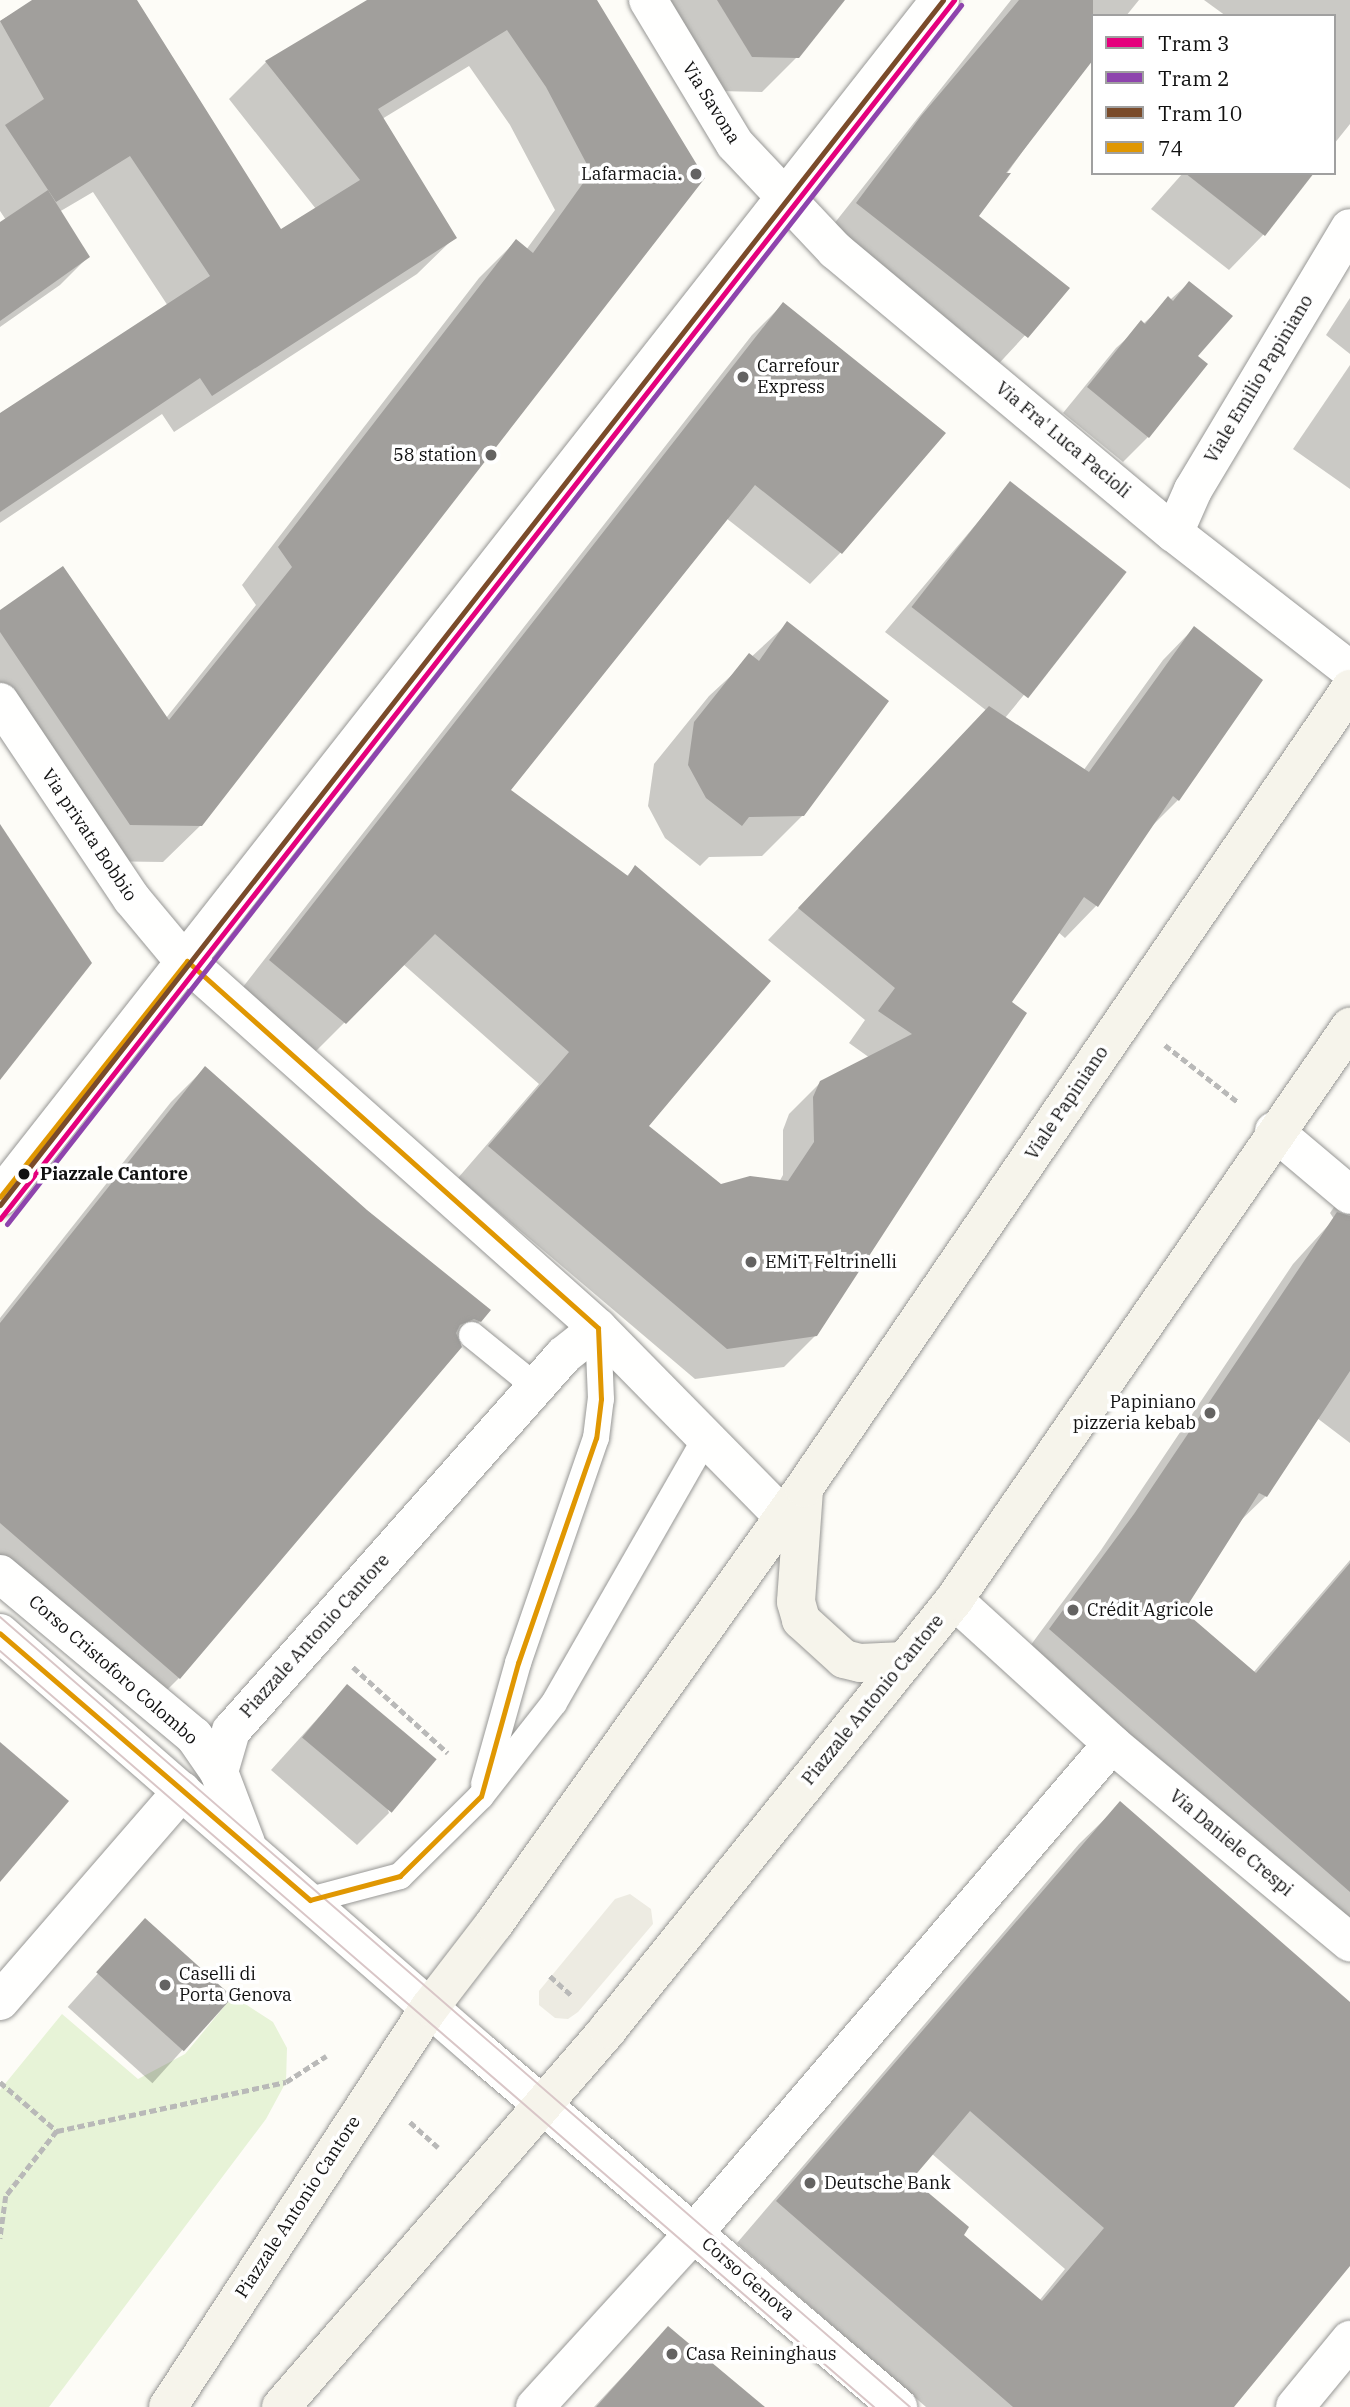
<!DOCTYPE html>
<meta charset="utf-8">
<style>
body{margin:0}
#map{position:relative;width:1350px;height:2407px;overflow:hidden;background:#fdfcf7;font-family:"IBM Plex Serif",serif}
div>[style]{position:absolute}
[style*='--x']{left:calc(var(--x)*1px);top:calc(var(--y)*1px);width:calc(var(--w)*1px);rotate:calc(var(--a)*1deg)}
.green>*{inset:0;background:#e7f3d7}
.plaza>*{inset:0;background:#edebe2}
.shadow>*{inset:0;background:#0003;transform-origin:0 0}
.building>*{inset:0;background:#a19f9c;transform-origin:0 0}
.path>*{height:4.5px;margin-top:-2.25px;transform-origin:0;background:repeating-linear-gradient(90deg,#b9b9b8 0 7px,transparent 0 10.5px)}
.roads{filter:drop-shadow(0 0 2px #979795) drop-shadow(0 0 2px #979795)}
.service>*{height:26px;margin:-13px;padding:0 13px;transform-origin:13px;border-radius:13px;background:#fffffe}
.minor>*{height:38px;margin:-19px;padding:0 19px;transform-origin:19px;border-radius:19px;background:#fffffe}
.tertiary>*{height:38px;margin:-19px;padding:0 19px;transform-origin:19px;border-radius:19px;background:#fffffe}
.secondary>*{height:38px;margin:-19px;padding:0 19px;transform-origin:19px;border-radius:19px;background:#f6f4eb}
.tram>*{height:2px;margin:-1px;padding:0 1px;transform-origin:1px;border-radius:1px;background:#d9c6c7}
.bus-1>*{height:5px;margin:-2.5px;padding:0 2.5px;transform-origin:2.5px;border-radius:2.5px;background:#e09702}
.tram-1>*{height:5px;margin:-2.5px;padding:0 2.5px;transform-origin:2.5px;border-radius:2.5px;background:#e5007d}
.tram-2>*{height:5px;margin:-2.5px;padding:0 2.5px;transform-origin:2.5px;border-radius:2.5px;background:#8e44ad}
.tram-3>*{height:5px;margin:-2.5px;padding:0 2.5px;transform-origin:2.5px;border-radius:2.5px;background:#7a4b2a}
.dots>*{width:19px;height:19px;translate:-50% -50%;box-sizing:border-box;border:4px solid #fff;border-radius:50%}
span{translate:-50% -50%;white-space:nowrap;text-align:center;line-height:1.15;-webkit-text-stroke:7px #fff;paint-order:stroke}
.street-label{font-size:18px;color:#111}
.poi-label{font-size:18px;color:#111}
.right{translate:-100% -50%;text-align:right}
.left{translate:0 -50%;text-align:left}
.stop-label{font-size:18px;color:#111;font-weight:700}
.legend{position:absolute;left:1091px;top:14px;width:245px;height:161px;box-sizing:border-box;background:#fff;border:2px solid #a0a0a0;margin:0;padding:9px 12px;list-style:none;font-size:21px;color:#111}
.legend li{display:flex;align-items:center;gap:14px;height:35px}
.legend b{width:35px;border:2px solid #a0a0a0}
</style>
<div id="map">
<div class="green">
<i style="clip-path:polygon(233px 1996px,273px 2022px,287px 2048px,286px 2082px,266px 2119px,49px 2407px,0 2407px,0 2090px,62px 2014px,138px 2079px,185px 2054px)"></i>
</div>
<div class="plaza">
<i style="clip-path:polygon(630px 1894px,651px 1909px,653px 1924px,578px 2012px,568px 2019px,555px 2018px,539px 2005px,539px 1991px,615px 1899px)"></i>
</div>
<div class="shadow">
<i style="clip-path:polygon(35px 0,135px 0,281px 232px,316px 209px,229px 99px,266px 62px,370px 0,596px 0,703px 177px,201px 825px,163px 862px,92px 861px,0 724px,0 612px,166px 718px,256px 605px,242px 585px,479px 278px,516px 241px,526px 250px,555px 210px,510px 125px,469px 66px,382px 119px,455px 237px,417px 274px,174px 432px,162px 414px,0 523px,0 415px,168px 306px,93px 192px,59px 212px,88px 257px,60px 285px,0 327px,0 224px,6px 220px,0 211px,0 21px)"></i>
<i style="clip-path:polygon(662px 0,842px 0,797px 57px,762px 92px,718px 91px)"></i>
<i style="clip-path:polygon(1011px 0,1139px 0,1126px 16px,1093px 16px,1058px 101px,977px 216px,1068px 289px,991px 372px,822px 239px)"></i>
<i style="clip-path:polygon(1204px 0,1350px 0,1350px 124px,1334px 144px,1334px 16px,1226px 16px)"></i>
<i style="clip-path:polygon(1183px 173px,1311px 173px,1263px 235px,1229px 270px,1151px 209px)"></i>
<i style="clip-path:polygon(1189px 283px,1196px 357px,1148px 437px,1123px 462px,1063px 413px,1116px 348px)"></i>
<i style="clip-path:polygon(1350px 298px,1350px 354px,1326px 335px)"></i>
<i style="clip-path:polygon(783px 304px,841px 552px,810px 584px,726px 518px,508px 790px,626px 877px,635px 867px,647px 1126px,720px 1186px,779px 1182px,783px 1175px,783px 1130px,789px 1114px,821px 1082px,870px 1058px,849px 1043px,865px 1020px,768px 940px,987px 711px,885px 632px,1010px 484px,1123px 574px,1005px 718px,1083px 771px,1163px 660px,1194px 628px,1260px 680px,1178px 800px,1148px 830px,1096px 906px,1065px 938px,1058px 932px,1009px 1002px,816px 1335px,784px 1367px,695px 1379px,458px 1178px,539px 1084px,403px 964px,313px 1054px,239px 992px,752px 335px)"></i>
<i style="clip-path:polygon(1350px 365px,1350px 489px,1293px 449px)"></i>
<i style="clip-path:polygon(787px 624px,803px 815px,762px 856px,709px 857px,700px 866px,665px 838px,648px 806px,654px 764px,709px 696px)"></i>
<i style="clip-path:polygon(205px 1068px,480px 1321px,179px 1678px,145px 1712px,0 1589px,0 1318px,171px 1102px)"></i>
<i style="clip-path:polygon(1350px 1183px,1350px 1443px,1317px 1418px,1266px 1496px,1236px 1525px,1182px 1612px,1253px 1673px,1350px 1560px,1350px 1953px,1016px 1665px,1101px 1550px,1293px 1264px,1334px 1219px,1330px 1213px)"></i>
<i style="clip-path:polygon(347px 1686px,389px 1813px,357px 1845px,271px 1770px)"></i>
<i style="clip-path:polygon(evenodd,1120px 1804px,1350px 2003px,1350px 2263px,1231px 2407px,926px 2407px,737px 2243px,1079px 1844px,1120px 1804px,931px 2153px,1065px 2269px,1039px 2301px,962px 2236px,909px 2179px,931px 2153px)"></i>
<i style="left:146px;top:1920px;width:114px;height:117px;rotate:42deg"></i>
<i style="clip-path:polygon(668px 2328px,759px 2407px,594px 2407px)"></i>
</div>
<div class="building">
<i style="clip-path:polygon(32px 0,137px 0,281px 229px,360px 180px,265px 61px,367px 0,597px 0,705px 178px,202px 826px,130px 825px,0 632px,0 610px,63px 566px,169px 720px,292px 567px,278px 547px,516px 239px,533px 253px,591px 172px,546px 87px,507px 30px,378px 109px,457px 238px,212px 396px,200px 378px,0 512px,0 413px,210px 276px,130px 156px,56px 202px,5px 125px,44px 99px,0 21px)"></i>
<i style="clip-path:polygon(717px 0,845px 0,799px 58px,752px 57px)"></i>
<i style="clip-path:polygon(1019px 0,1093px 0,1093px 60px,1006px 173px,1011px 173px,979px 216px,1070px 288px,1028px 338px,856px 203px,921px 116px)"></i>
<i style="clip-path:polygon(1185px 173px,1314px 173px,1265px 236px)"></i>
<i style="clip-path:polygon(48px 190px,90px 257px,0 321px,0 222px)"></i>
<i style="clip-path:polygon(1189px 281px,1233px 316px,1198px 356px,1208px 364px,1149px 438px,1087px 387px,1141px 320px,1145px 324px,1168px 296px,1173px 301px)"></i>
<i style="clip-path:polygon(783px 302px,946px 433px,842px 554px,755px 485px,511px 790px,628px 876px,635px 865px,771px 981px,649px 1126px,721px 1184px,750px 1176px,788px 1181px,814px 1142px,813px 1097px,820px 1081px,912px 1034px,878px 1011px,895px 988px,798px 908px,989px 706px,1089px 772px,1194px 626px,1263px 680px,1179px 801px,1173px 796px,1098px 907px,1084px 897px,1012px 1002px,1027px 1013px,817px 1336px,727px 1349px,488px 1146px,569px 1052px,435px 934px,346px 1024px,269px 960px)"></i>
<i style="left:1010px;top:481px;width:148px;height:160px;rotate:38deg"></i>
<i style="clip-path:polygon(787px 621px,889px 701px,804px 816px,749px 817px,742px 826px,706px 798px,688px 765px,694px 722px,749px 653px,759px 661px)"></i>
<i style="clip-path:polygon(0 824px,92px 963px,0 1080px)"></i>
<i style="clip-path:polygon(205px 1066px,367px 1210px,491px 1310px,481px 1322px,474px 1319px,460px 1325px,456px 1333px,462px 1347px,180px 1679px,0 1523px,0 1323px)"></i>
<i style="clip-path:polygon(1337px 1212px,1350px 1216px,1350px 1371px,1267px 1497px,1259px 1493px,1184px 1611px,1256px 1673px,1350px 1563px,1350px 1892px,1049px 1629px,1134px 1514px)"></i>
<i style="left:347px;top:1684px;width:117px;height:70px;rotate:40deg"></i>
<i style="clip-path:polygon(0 1742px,69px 1801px,0 1882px)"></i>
<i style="clip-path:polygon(evenodd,1120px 1801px,1350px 2002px,1350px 2266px,1234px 2407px,1013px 2407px,776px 2201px,1120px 1801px,970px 2111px,1104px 2228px,1042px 2301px,964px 2235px,969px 2227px,912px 2179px,970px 2111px)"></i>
<i style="left:145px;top:1918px;width:118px;height:73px;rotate:42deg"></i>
<i style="clip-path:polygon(668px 2326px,765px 2407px,596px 2407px)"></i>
</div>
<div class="path">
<i style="--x:1165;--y:1045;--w:93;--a:38"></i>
<i style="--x:353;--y:1667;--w:128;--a:42.2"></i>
<i style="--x:550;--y:1976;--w:30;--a:42"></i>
<i style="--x:0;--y:2082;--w:75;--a:40.7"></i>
<i style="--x:57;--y:2131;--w:83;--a:128.1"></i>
<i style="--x:6;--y:2196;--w:43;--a:97.9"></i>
<i style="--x:410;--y:2122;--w:38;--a:42"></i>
<i style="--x:57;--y:2131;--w:234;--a:-12.1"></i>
<i style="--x:286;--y:2082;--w:48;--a:-33"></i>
</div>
<div class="roads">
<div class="service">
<i style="--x:472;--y:1335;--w:82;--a:39.1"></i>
<i style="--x:484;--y:1784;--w:126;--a:-74.3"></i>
<i style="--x:518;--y:1663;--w:238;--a:-70.9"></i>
<i style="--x:596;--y:1438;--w:39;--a:-83"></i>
<i style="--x:601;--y:1399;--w:71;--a:-92.4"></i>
<i style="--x:310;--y:1900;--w:93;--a:-14.9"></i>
<i style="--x:400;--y:1876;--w:114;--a:-44.6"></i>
<i style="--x:481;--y:1796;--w:118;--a:-51.9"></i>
<i style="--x:554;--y:1703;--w:305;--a:-60.2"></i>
</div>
<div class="minor">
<i style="--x:648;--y:0;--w:168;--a:58.9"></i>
<i style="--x:735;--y:144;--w:146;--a:46.7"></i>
<i style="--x:835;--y:250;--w:442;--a:39.9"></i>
<i style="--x:1174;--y:533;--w:223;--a:37.9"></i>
<i style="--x:1174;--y:533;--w:47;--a:-66.2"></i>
<i style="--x:1193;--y:490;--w:305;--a:-59.1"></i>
<i style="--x:0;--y:702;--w:237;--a:56.2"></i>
<i style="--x:132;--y:899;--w:70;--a:50.2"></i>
<i style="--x:177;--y:953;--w:564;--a:41.69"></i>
<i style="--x:598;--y:1328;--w:265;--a:45.5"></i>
<i style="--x:1274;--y:1131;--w:99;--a:40.1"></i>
<i style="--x:0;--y:1197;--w:1522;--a:-51.86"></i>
<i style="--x:954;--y:1600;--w:214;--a:42.3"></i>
<i style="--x:1112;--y:1744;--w:310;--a:39.8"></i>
<i style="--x:219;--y:1772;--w:43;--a:-73.7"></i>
<i style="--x:231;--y:1731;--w:502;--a:-48.47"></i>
<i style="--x:564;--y:1355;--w:43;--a:-38.5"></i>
<i style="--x:0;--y:2001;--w:278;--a:-49.1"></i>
<i style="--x:535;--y:2407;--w:236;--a:-47.6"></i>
<i style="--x:694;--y:2233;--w:643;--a:-49.48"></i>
<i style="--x:1295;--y:2407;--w:87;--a:-50.6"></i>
</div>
<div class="tertiary">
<i style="--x:0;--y:1574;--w:253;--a:39.9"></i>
<i style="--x:194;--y:1736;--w:44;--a:55.2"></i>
<i style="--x:219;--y:1772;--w:76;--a:69.2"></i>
<i style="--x:0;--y:1633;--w:636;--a:41.11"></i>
<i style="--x:479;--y:2051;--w:550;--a:40.35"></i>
</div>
<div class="secondary">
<i style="--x:804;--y:1490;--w:112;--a:94.1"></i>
<i style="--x:796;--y:1602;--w:19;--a:74"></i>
<i style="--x:801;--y:1620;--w:58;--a:42.2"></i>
<i style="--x:844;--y:1659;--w:16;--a:14"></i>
<i style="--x:860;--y:1663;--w:44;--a:-2.6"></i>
<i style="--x:168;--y:2407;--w:478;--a:-56.8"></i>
<i style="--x:430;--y:2007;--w:105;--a:-52.4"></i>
<i style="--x:494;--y:1924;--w:535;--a:-54.59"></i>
<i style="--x:804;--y:1488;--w:968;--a:-55.65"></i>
<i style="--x:281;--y:2407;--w:500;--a:-49.1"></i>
<i style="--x:608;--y:2029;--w:551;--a:-51.11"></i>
<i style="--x:954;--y:1600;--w:697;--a:-55.35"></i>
</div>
</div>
<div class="tram">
<i style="--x:0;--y:1617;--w:1205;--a:40.96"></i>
<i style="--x:0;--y:1651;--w:1156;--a:40.86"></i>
</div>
<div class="bus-1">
<i style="--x:0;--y:1197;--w:301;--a:-51.6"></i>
<i style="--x:187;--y:961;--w:551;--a:41.76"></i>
<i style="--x:598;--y:1328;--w:71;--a:87.6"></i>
<i style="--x:601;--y:1399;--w:39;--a:97"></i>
<i style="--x:596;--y:1438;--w:238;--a:109.1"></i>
<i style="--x:518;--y:1663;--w:138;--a:105.5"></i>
<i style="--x:481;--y:1796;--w:114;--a:135.4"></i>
<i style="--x:400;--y:1876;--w:93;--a:165.1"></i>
<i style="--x:310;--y:1900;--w:409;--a:-139.3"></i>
</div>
<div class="tram-1">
<i style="--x:0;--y:1219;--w:1548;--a:-51.95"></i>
</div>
<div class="tram-2">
<i style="--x:7;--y:1224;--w:1548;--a:-51.95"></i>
</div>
<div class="tram-3">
<i style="--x:0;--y:1205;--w:1530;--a:-51.95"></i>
</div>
<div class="dots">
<i style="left:696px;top:174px;background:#646362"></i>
<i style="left:743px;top:377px;background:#646362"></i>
<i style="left:491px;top:455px;background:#646362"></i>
<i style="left:24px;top:1174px;background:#111"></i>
<i style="left:751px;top:1262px;background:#646362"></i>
<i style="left:1210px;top:1413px;background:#646362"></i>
<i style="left:1073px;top:1610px;background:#646362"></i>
<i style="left:165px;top:1985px;background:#646362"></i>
<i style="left:810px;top:2183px;background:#646362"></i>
<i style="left:672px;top:2354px;background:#646362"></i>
</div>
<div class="street-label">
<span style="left:711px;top:103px;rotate:58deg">Via Savona</span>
<span style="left:1259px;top:379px;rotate:-59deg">Viale Emilio Papiniano</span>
<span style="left:1063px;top:440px;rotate:40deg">Via Fra' Luca Pacioli</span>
<span style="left:89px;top:835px;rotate:56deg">Via privata Bobbio</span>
<span style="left:1067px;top:1103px;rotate:-56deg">Viale Papiniano</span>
<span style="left:315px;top:1636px;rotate:-48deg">Piazzale Antonio Cantore</span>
<span style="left:113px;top:1670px;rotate:41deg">Corso Cristoforo Colombo</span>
<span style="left:873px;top:1700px;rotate:-51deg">Piazzale Antonio Cantore</span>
<span style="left:1231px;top:1843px;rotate:40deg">Via Daniele Crespi</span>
<span style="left:298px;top:2207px;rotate:-57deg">Piazzale Antonio Cantore</span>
<span style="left:748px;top:2279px;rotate:41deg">Corso Genova</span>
</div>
<div class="poi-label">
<span class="right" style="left:682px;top:174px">Lafarmacia.</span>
<span class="left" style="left:757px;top:377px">Carrefour<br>Express</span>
<span class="right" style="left:477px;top:455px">58 station</span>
<span class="left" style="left:765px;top:1262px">EMiT Feltrinelli</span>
<span class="right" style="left:1196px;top:1413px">Papiniano<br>pizzeria kebab</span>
<span class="left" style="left:1087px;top:1610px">Crédit Agricole</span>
<span class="left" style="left:179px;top:1985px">Caselli di<br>Porta Genova</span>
<span class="left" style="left:824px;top:2183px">Deutsche Bank</span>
<span class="left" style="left:686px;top:2354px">Casa Reininghaus</span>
</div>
<div class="stop-label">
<span class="left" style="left:40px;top:1174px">Piazzale Cantore</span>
</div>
<ul class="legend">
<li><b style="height:9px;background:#e5007d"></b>Tram 3</li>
<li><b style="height:9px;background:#8e44ad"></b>Tram 2</li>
<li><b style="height:9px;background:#7a4b2a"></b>Tram 10</li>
<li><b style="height:9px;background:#e09702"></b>74</li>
</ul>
</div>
